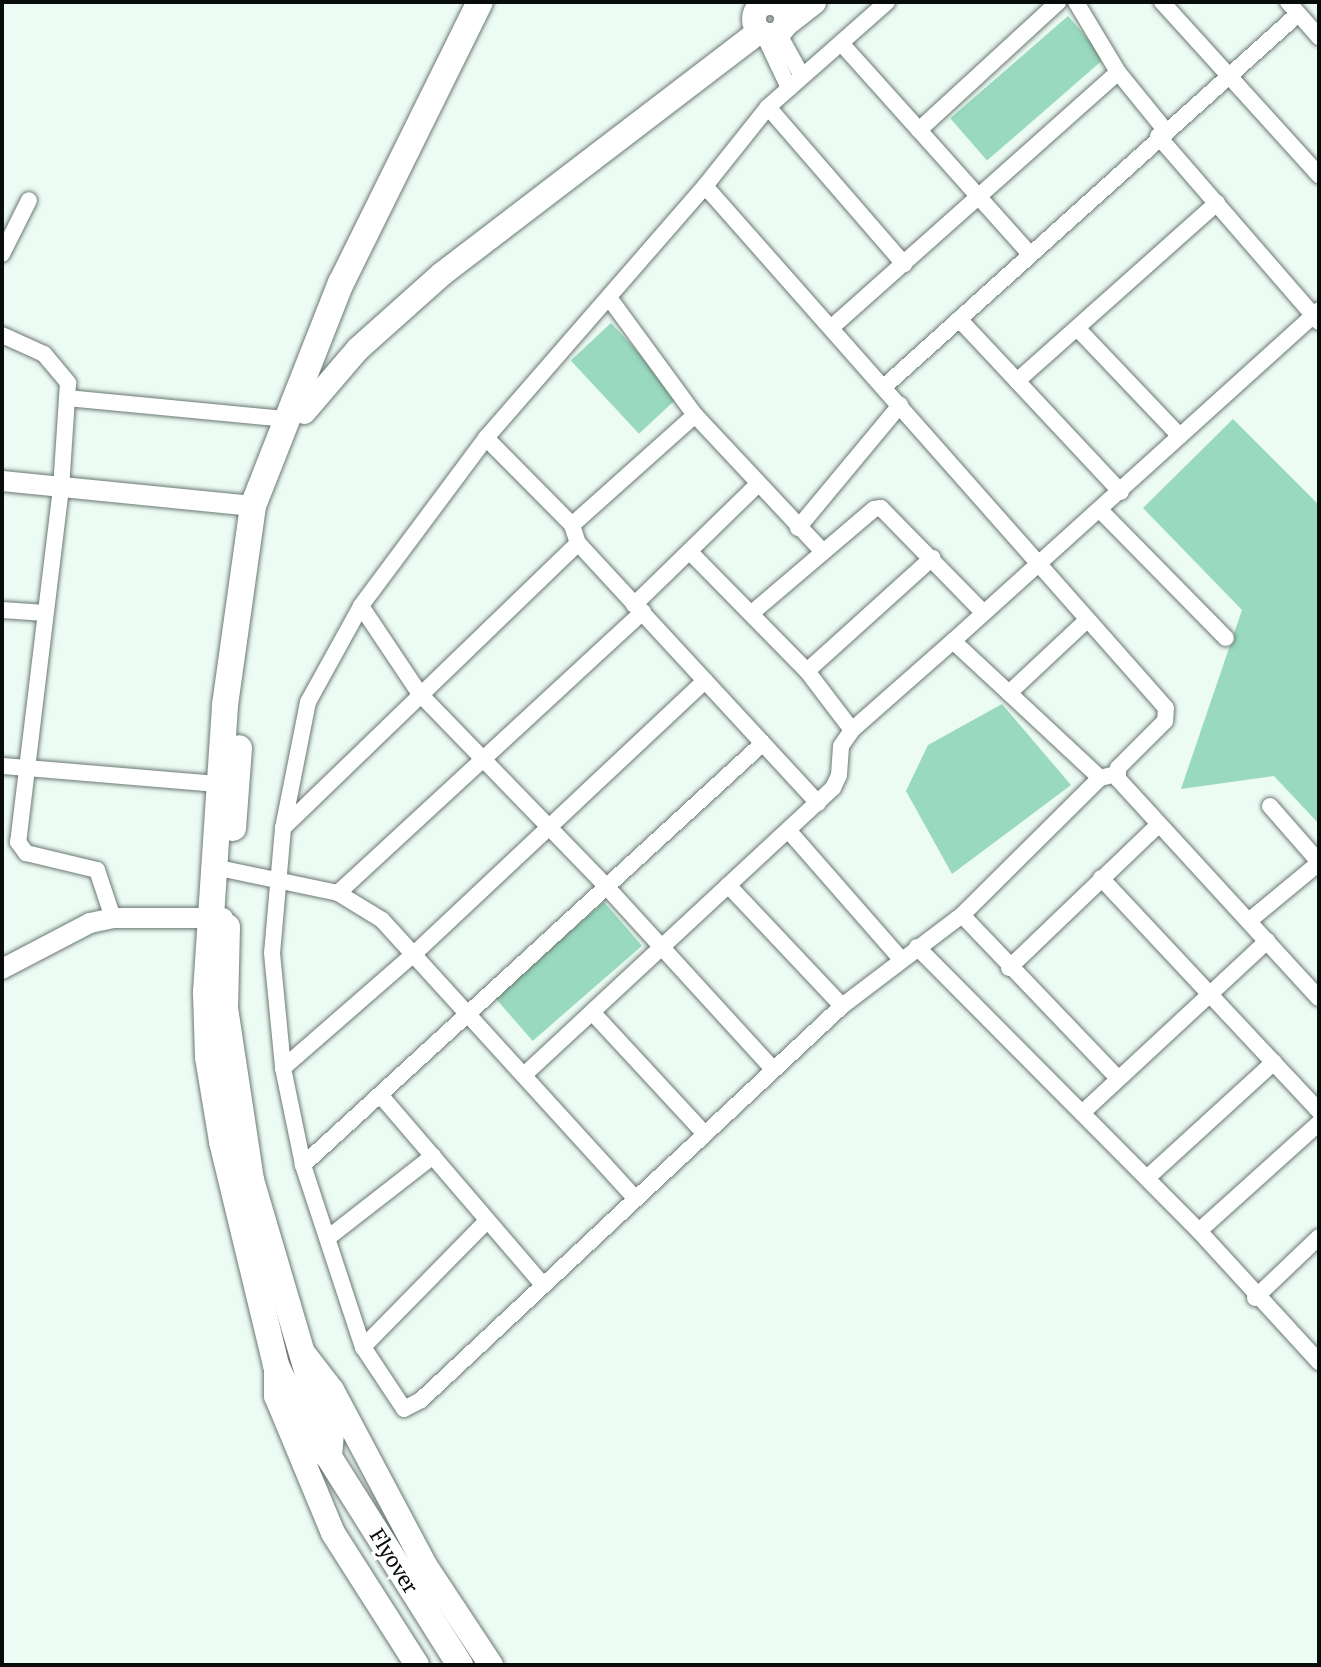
<!DOCTYPE html>
<style>
body{margin:0}
#map{position:relative;width:1321px;height:1667px;overflow:hidden;background:#ecfbf4;font-family:Merriweather,serif}
div>[style]{position:absolute}
[style*='--x']{left:calc(var(--x)*1px);top:calc(var(--y)*1px);width:calc(var(--w)*1px);rotate:calc(var(--a)*1deg)}
.green>*{inset:0;background:#98d9bf;transform-origin:0 0}
.roads{filter:drop-shadow(0 0 2px #6b7872) drop-shadow(0 0 2px #6b7872)}
.minor>*{height:16px;margin:-8px;padding:0 8px;transform-origin:8px;border-radius:8px;background:#fff}
.tertiary>*{height:20px;margin:-10px;padding:0 10px;transform-origin:10px;border-radius:10px;background:#fff}
.secondary>*{height:24px;margin:-12px;padding:0 12px;transform-origin:12px;border-radius:12px;background:#fff}
.secondary>.ring{margin:-12px;padding:0;box-sizing:content-box;background:none;border:24px solid #fff;border-radius:50%}
.primary>*{height:26px;margin:-13px;padding:0 13px;transform-origin:13px;border-radius:13px;background:#fff}
span{translate:-50% -50%;white-space:nowrap;text-align:center;line-height:1.15;-webkit-text-stroke:7px #fff;paint-order:stroke}
.street-label{font-size:20px;color:#080d0b}
.frame{position:absolute;inset:0;border:4px solid #080d0b;pointer-events:none}
</style>
<div id="map">
<div class="green">
<div style="left:1068px;top:16px;width:56px;height:156px;rotate:49deg"></div>
<div style="left:611px;top:323px;width:100px;height:55px;rotate:47deg"></div>
<div style="clip-path:polygon(1233px 419px,1319px 505px,1319px 824px,1274px 776px,1181px 789px,1242px 610px,1143px 508px)"></div>
<div style="clip-path:polygon(1002px 704px,1071px 785px,952px 874px,906px 791px,928px 745px)"></div>
<div style="left:604px;top:902px;width:58px;height:145px;rotate:49deg"></div>
</div>
<div class="roads">
<div class="minor">
<div style="--x:887;--y:2;--w:159;--a:138.6"></div>
<div style="--x:768;--y:107;--w:101;--a:128.6"></div>
<div style="--x:705;--y:186;--w:696;--a:48.55"></div>
<div style="--x:1166;--y:708;--w:13;--a:94"></div>
<div style="--x:1165;--y:721;--w:66;--a:135"></div>
<div style="--x:1118;--y:768;--w:11;--a:90"></div>
<div style="--x:1118;--y:779;--w:297;--a:47.5"></div>
<div style="--x:1076;--y:2;--w:82;--a:59"></div>
<div style="--x:1118;--y:72;--w:76;--a:50.9"></div>
<div style="--x:1162;--y:2;--w:234;--a:47.8"></div>
<div style="--x:1288;--y:2;--w:47;--a:48.5"></div>
<div style="--x:778;--y:33;--w:49;--a:60.8"></div>
<div style="--x:764;--y:35;--w:59;--a:64.7"></div>
<div style="--x:841;--y:43;--w:117;--a:48.1"></div>
<div style="--x:919;--y:130;--w:189;--a:-42.6"></div>
<div style="--x:768;--y:107;--w:208;--a:49.1"></div>
<div style="--x:919;--y:130;--w:166;--a:48.2"></div>
<div style="--x:1158;--y:136;--w:246;--a:49.1"></div>
<div style="--x:705;--y:186;--w:334;--a:131"></div>
<div style="--x:486;--y:438;--w:122;--a:45.3"></div>
<div style="--x:572;--y:525;--w:19;--a:72"></div>
<div style="--x:578;--y:543;--w:354;--a:47.3"></div>
<div style="--x:2;--y:254;--w:60;--a:-63.4"></div>
<div style="--x:610;--y:299;--w:144;--a:53.8"></div>
<div style="--x:695;--y:415;--w:187;--a:46.9"></div>
<div style="--x:959;--y:319;--w:85;--a:46.9"></div>
<div style="--x:1017;--y:381;--w:268;--a:-41.7"></div>
<div style="--x:832;--y:327;--w:383;--a:-41.7"></div>
<div style="--x:1077;--y:328;--w:149;--a:46.4"></div>
<div style="--x:2;--y:335;--w:46;--a:24.3"></div>
<div style="--x:44;--y:354;--w:38;--a:50"></div>
<div style="--x:68;--y:383;--w:105;--a:93.8"></div>
<div style="--x:61;--y:488;--w:357;--a:96.9"></div>
<div style="--x:18;--y:842;--w:14;--a:54"></div>
<div style="--x:26;--y:853;--w:73;--a:13.5"></div>
<div style="--x:97;--y:870;--w:51;--a:71.6"></div>
<div style="--x:1017;--y:381;--w:152;--a:46.9"></div>
<div style="--x:885;--y:386;--w:556;--a:-42.01"></div>
<div style="--x:67;--y:398;--w:218;--a:5.5"></div>
<div style="--x:486;--y:438;--w:209;--a:126.7"></div>
<div style="--x:361;--y:606;--w:110;--a:118.9"></div>
<div style="--x:308;--y:702;--w:128;--a:101.2"></div>
<div style="--x:283;--y:828;--w:125;--a:95"></div>
<div style="--x:272;--y:953;--w:116;--a:84.5"></div>
<div style="--x:283;--y:1068;--w:99;--a:78.3"></div>
<div style="--x:303;--y:1165;--w:192;--a:71.8"></div>
<div style="--x:363;--y:1347;--w:74;--a:56.5"></div>
<div style="--x:404;--y:1409;--w:19;--a:-28"></div>
<div style="--x:421;--y:1400;--w:577;--a:-43.1"></div>
<div style="--x:842;--y:1006;--w:151;--a:-37.2"></div>
<div style="--x:962;--y:915;--w:194;--a:-44.8"></div>
<div style="--x:1100;--y:778;--w:16;--a:-14"></div>
<div style="--x:1101;--y:511;--w:178;--a:45.5"></div>
<div style="--x:572;--y:525;--w:165;--a:-41.8"></div>
<div style="--x:798;--y:528;--w:160;--a:-50.3"></div>
<div style="--x:690;--y:552;--w:167;--a:45.5"></div>
<div style="--x:807;--y:671;--w:74;--a:52.7"></div>
<div style="--x:634;--y:605;--w:173;--a:-44.3"></div>
<div style="--x:361;--y:606;--w:106;--a:56.2"></div>
<div style="--x:420;--y:694;--w:266;--a:45.9"></div>
<div style="--x:605;--y:885;--w:249;--a:47.6"></div>
<div style="--x:2;--y:610;--w:43;--a:4"></div>
<div style="--x:753;--y:612;--w:159;--a:-40.4"></div>
<div style="--x:874;--y:509;--w:7;--a:-8"></div>
<div style="--x:881;--y:508;--w:146;--a:45.6"></div>
<div style="--x:1087;--y:620;--w:107;--a:136.9"></div>
<div style="--x:1009;--y:693;--w:125;--a:43"></div>
<div style="--x:807;--y:671;--w:169;--a:-42.1"></div>
<div style="--x:1009;--y:693;--w:76;--a:-137.1"></div>
<div style="--x:953;--y:641;--w:493;--a:-42.1"></div>
<div style="--x:2;--y:766;--w:217;--a:4.8"></div>
<div style="--x:1270;--y:806;--w:74;--a:48.8"></div>
<div style="--x:283;--y:828;--w:410;--a:-44"></div>
<div style="--x:788;--y:830;--w:170;--a:48.8"></div>
<div style="--x:214;--y:867;--w:127;--a:11.8"></div>
<div style="--x:338;--y:893;--w:52;--a:31.5"></div>
<div style="--x:382;--y:920;--w:374;--a:47.7"></div>
<div style="--x:1101;--y:878;--w:319;--a:46.9"></div>
<div style="--x:728;--y:885;--w:166;--a:46.7"></div>
<div style="--x:338;--y:893;--w:415;--a:-42.7"></div>
<div style="--x:962;--y:915;--w:224;--a:46.3"></div>
<div style="--x:1250;--y:920;--w:89;--a:-39.6"></div>
<div style="--x:917;--y:947;--w:400;--a:45.2"></div>
<div style="--x:1199;--y:1231;--w:178;--a:47.5"></div>
<div style="--x:1009;--y:968;--w:207;--a:-43.8"></div>
<div style="--x:592;--y:1012;--w:165;--a:47.2"></div>
<div style="--x:283;--y:1068;--w:175;--a:-41.1"></div>
<div style="--x:415;--y:953;--w:398;--a:-43.2"></div>
<div style="--x:524;--y:1075;--w:422;--a:-42.9"></div>
<div style="--x:833;--y:788;--w:14;--a:-65"></div>
<div style="--x:839;--y:775;--w:29;--a:-86"></div>
<div style="--x:841;--y:746;--w:19;--a:-55"></div>
<div style="--x:852;--y:730;--w:135;--a:-41.4"></div>
<div style="--x:382;--y:1097;--w:246;--a:49.4"></div>
<div style="--x:1082;--y:1113;--w:253;--a:-42.9"></div>
<div style="--x:303;--y:1165;--w:624;--a:-42.53"></div>
<div style="--x:1147;--y:1178;--w:172;--a:-42.4"></div>
<div style="--x:1199;--y:1231;--w:161;--a:-42"></div>
<div style="--x:329;--y:1237;--w:132;--a:-37.9"></div>
<div style="--x:1255;--y:1298;--w:88;--a:-43.6"></div>
<div style="--x:363;--y:1347;--w:175;--a:-45.5"></div>
</div>
<div class="tertiary">
<div style="--x:2;--y:481;--w:252;--a:5.7"></div>
<div style="--x:2;--y:969;--w:99;--a:-27.6"></div>
<div style="--x:90;--y:923;--w:24;--a:-12"></div>
<div style="--x:113;--y:918;--w:110;--a:0"></div>
</div>
<div class="secondary">
<div class="ring" style="left:754px;top:3px;width:8px;height:8px"></div>
<div style="--x:785;--y:25;--w:37;--a:-38"></div>
<div style="--x:304;--y:412;--w:83;--a:-49.4"></div>
<div style="--x:358;--y:349;--w:113;--a:-41.8"></div>
<div style="--x:442;--y:274;--w:399;--a:-37.4"></div>
<div style="--x:305;--y:1355;--w:44;--a:52.4"></div>
<div style="--x:332;--y:1390;--w:198;--a:62"></div>
<div style="--x:425;--y:1565;--w:120;--a:56.6"></div>
<div style="--x:276;--y:1365;--w:31;--a:90"></div>
<div style="--x:276;--y:1396;--w:148;--a:67.4"></div>
<div style="--x:333;--y:1533;--w:156;--a:57.5"></div>
</div>
<div class="primary">
<div style="--x:233;--y:828;--w:80;--a:-85.7"></div>
<div style="--x:227;--y:927;--w:81;--a:91.4"></div>
<div style="--x:225;--y:1008;--w:174;--a:81.4"></div>
<div style="--x:251;--y:1180;--w:216;--a:73.6"></div>
<div style="--x:312;--y:1387;--w:50;--a:67.6"></div>
<div style="--x:331;--y:1433;--w:24;--a:95"></div>
<div style="--x:460;--y:1665;--w:246;--a:-122.2"></div>
<div style="--x:329;--y:1457;--w:26;--a:-137"></div>
<div style="--x:310;--y:1439;--w:81;--a:-114.7"></div>
<div style="--x:276;--y:1365;--w:230;--a:-103.6"></div>
<div style="--x:222;--y:1141;--w:85;--a:-99.5"></div>
<div style="--x:208;--y:1057;--w:65;--a:-91.8"></div>
<div style="--x:206;--y:992;--w:288;--a:-86.2"></div>
<div style="--x:225;--y:705;--w:201;--a:-82"></div>
<div style="--x:253;--y:506;--w:240;--a:-68.5"></div>
<div style="--x:341;--y:283;--w:313;--a:-63.7"></div>
</div>
</div>
<div class="street-label">
<span style="left:394px;top:1561px;rotate:58deg">Flyover</span>
</div>
<div class="frame"></div>
</div>
